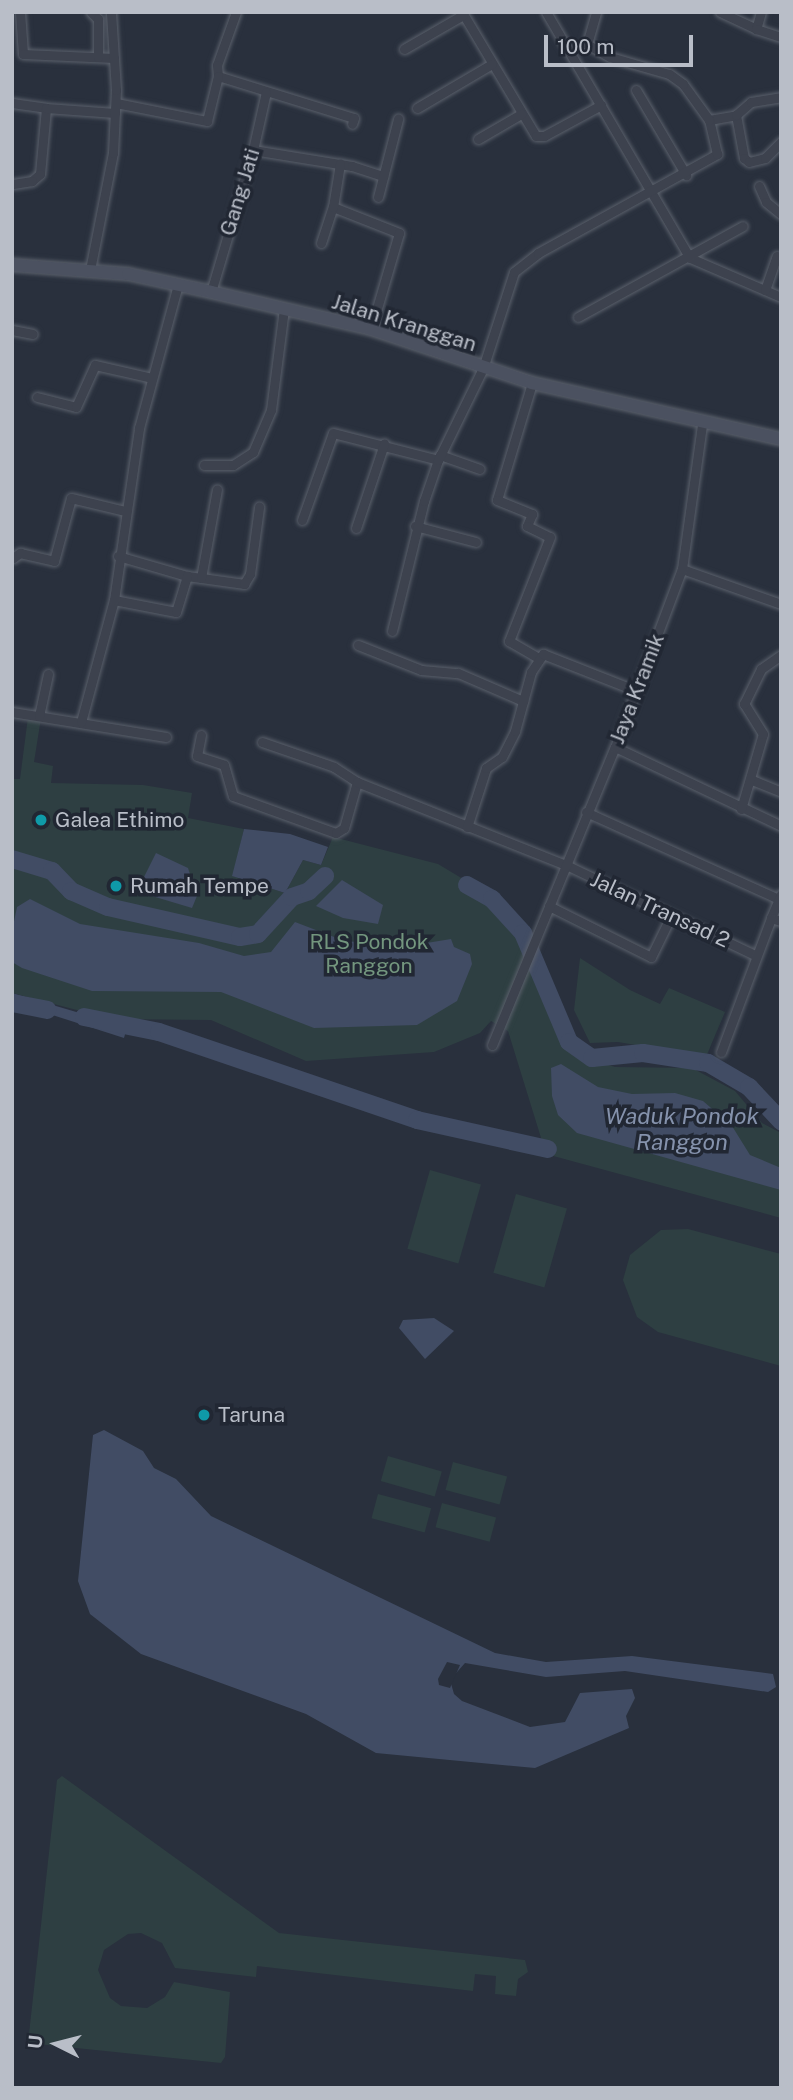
<!DOCTYPE html>
<style>
body{margin:0}
#map{position:relative;width:793px;height:2100px;overflow:hidden;background:#29303d;font-family:"Public Sans",sans-serif}
div>[style]{position:absolute}
[style*='--x']{left:calc(var(--x)*1px);top:calc(var(--y)*1px);width:calc(var(--w)*1px);rotate:calc(var(--a)*1deg)}
.green>*{inset:0;background:#2e3f42;transform-origin:0 0}
.water>*{inset:0;background:#414c64}
.pier>*{inset:0;background:#29303d}
.river>*{height:18px;margin:-9px;padding:0 9px;transform-origin:9px;border-radius:9px;background:#414c64}
.roads{filter:drop-shadow(0 0 2px #5a606b) drop-shadow(0 0 2px #5a606b)}
.street>*{height:9px;margin:-4.5px;padding:0 4.5px;transform-origin:4.5px;border-radius:4.5px;background:#3d424e}
.secondary>*{height:12px;margin:-6px;padding:0 6px;transform-origin:6px;border-radius:6px;background:#4b5160}
.dots>*{width:19px;height:19px;translate:-50% -50%;box-sizing:border-box;border:4px solid #212733;border-radius:50%}
span{translate:-50% -50%;white-space:nowrap;text-align:center;line-height:1.15;-webkit-text-stroke:7px #212733;paint-order:stroke}
.street-label{font-size:21px;color:#b9bec8}
.poi-label{font-size:21px;color:#b9bec8}
.left{translate:0 -50%;text-align:left}
.park-label{font-size:21px;color:#73967e}
.water-label{font-size:23px;color:#8592ac;font-style:italic}
.frame{position:absolute;inset:0;border:14px solid #b9bec8;pointer-events:none}
.north{position:absolute;left:21px;top:2009px;width:70px;height:70px;-webkit-text-stroke:5px #212733;paint-order:stroke;rotate:276deg;font-size:19px;font-weight:700;line-height:28px;text-align:center;color:#b9bec8}
.north::after{content:'';display:block;margin:auto;width:24px;height:32px;background:#b9bec8;clip-path:polygon(50% 0,100% 100%,50% 72%,0 100%)}
.scale{position:absolute;left:544px;top:35px;width:149px;height:32px;box-sizing:border-box;border:4px solid #b9bec8;border-top:0;padding-left:9px;font-size:21px;line-height:24px;white-space:nowrap;color:#b9bec8;-webkit-text-stroke:5px #212733;paint-order:stroke}
</style>
<div id="map">
<div class="green">
<div style="clip-path:polygon(28px 717px,41px 718px,34px 762px,53px 766px,51px 783px,143px 785px,192px 793px,188px 818px,244px 829px,233px 876px,285px 893px,303px 860px,321px 865px,333px 837px,438px 864px,468px 882px,465px 891px,495px 908px,518px 935px,567px 1046px,576px 1055px,615px 1067px,692px 1068px,735px 1091px,762px 1123px,781px 1133px,781px 1218px,546px 1154px,508px 1031px,491px 1021px,480px 1033px,434px 1052px,306px 1061px,211px 1020px,111px 1019px,12px 993px,12px 779px,20px 779px)"></div>
<div style="clip-path:polygon(580px 958px,630px 990px,660px 1004px,669px 988px,725px 1012px,706px 1057px,618px 1042px,590px 1043px,574px 1010px)"></div>
<div style="left:430px;top:1170px;width:53px;height:82px;rotate:16deg"></div>
<div style="left:516px;top:1194px;width:53px;height:82px;rotate:16deg"></div>
<div style="clip-path:polygon(688px 1229px,781px 1254px,781px 1366px,658px 1332px,637px 1317px,623px 1280px,630px 1255px,661px 1230px)"></div>
<div style="left:388px;top:1456px;width:56px;height:26px;rotate:16deg"></div>
<div style="left:453px;top:1462px;width:56px;height:29px;rotate:15deg"></div>
<div style="left:378px;top:1494px;width:55px;height:25px;rotate:15deg"></div>
<div style="left:442px;top:1503px;width:56px;height:25px;rotate:15deg"></div>
<div style="clip-path:polygon(62px 1776px,279px 1933px,525px 1960px,528px 1972px,518px 1979px,516px 1996px,495px 1994px,496px 1976px,475px 1974px,473px 1991px,257px 1966px,256px 1977px,175px 1968px,162px 1943px,141px 1933px,128px 1934px,104px 1950px,98px 1970px,110px 1998px,121px 2006px,147px 2008px,165px 1997px,174px 1982px,230px 1992px,225px 2057px,221px 2063px,28px 2043px,57px 1780px)"></div>
</div>
<div class="water">
<div style="clip-path:polygon(244px 829px,290px 834px,328px 847px,321px 865px,303px 860px,285px 893px,232px 876px)"></div>
<div style="clip-path:polygon(156px 853px,188px 868px,197px 896px,192px 908px,152px 896px,139px 887px)"></div>
<div style="clip-path:polygon(342px 880px,383px 905px,378px 924px,343px 918px,316px 906px)"></div>
<div style="clip-path:polygon(30px 899px,80px 924px,199px 943px,244px 956px,271px 952px,295px 922px,342px 940px,396px 948px,451px 939px,454px 947px,470px 954px,472px 964px,457px 1001px,417px 1025px,314px 1028px,221px 992px,92px 991px,22px 968px,12px 962px,12px 931px,17px 907px)"></div>
<div style="clip-path:polygon(12px 993px,127px 1027px,124px 1038px,12px 1002px)"></div>
<div style="clip-path:polygon(561px 1064px,598px 1087px,632px 1094px,675px 1093px,703px 1101px,732px 1126px,750px 1155px,781px 1168px,781px 1190px,577px 1133px,558px 1115px,552px 1096px,551px 1068px)"></div>
<div style="clip-path:polygon(434px 1318px,454px 1331px,425px 1359px,399px 1328px,403px 1320px)"></div>
<div style="clip-path:polygon(104px 1430px,143px 1451px,154px 1468px,176px 1479px,211px 1516px,495px 1653px,546px 1662px,632px 1656px,773px 1674px,776px 1687px,768px 1692px,625px 1671px,546px 1677px,465px 1663px,450px 1680px,454px 1694px,462px 1701px,530px 1727px,565px 1722px,580px 1693px,632px 1689px,635px 1698px,626px 1716px,629px 1728px,535px 1768px,376px 1753px,306px 1714px,141px 1654px,90px 1614px,78px 1581px,93px 1435px)"></div>
</div>
<div class="pier">
<div style="clip-path:polygon(447px 1662px,460px 1665px,450px 1688px,439px 1685px,438px 1679px)"></div>
</div>
<div class="river">
<div style="--x:12;--y:859;--w:42;--a:16.7"></div>
<div style="--x:52;--y:871;--w:28;--a:46"></div>
<div style="--x:71;--y:891;--w:40;--a:23.4"></div>
<div style="--x:108;--y:907;--w:135;--a:12.8"></div>
<div style="--x:240;--y:937;--w:18;--a:-9"></div>
<div style="--x:258;--y:934;--w:50;--a:-47.4"></div>
<div style="--x:292;--y:897;--w:18;--a:-19"></div>
<div style="--x:309;--y:891;--w:22;--a:-43"></div>
<div style="--x:467;--y:885;--w:29;--a:29"></div>
<div style="--x:492;--y:899;--w:46;--a:47.6"></div>
<div style="--x:523;--y:933;--w:118;--a:67.1"></div>
<div style="--x:569;--y:1042;--w:28;--a:35"></div>
<div style="--x:592;--y:1058;--w:51;--a:-5.6"></div>
<div style="--x:643;--y:1053;--w:66;--a:8.7"></div>
<div style="--x:708;--y:1063;--w:48;--a:30.3"></div>
<div style="--x:749;--y:1087;--w:47;--a:46.7"></div>
<div style="--x:12;--y:1003;--w:36;--a:11"></div>
<div style="--x:84;--y:1017;--w:76;--a:11.3"></div>
<div style="--x:159;--y:1032;--w:273;--a:18.8"></div>
<div style="--x:417;--y:1120;--w:134;--a:12.5"></div>
</div>
<div class="roads">
<div class="street">
<div style="--x:20;--y:12;--w:42;--a:85.9"></div>
<div style="--x:23;--y:54;--w:91;--a:2.5"></div>
<div style="--x:91;--y:12;--w:10;--a:45"></div>
<div style="--x:98;--y:19;--w:38;--a:90"></div>
<div style="--x:236;--y:12;--w:56;--a:109.7"></div>
<div style="--x:217;--y:65;--w:11;--a:85"></div>
<div style="--x:218;--y:76;--w:142;--a:17.2"></div>
<div style="--x:354;--y:118;--w:6;--a:108"></div>
<div style="--x:462;--y:12;--w:144;--a:59.2"></div>
<div style="--x:536;--y:136;--w:8;--a:0"></div>
<div style="--x:544;--y:136;--w:65;--a:-28.5"></div>
<div style="--x:546;--y:12;--w:285;--a:59.7"></div>
<div style="--x:690;--y:258;--w:99;--a:23.2"></div>
<div style="--x:720;--y:12;--w:40;--a:25"></div>
<div style="--x:761;--y:12;--w:18;--a:106"></div>
<div style="--x:756;--y:29;--w:26;--a:18"></div>
<div style="--x:404;--y:49;--w:68;--a:-30"></div>
<div style="--x:636;--y:90;--w:99;--a:59.5"></div>
<div style="--x:12;--y:103;--w:34;--a:8"></div>
<div style="--x:46;--y:108;--w:66;--a:95.2"></div>
<div style="--x:40;--y:174;--w:11;--a:139"></div>
<div style="--x:32;--y:181;--w:19;--a:171"></div>
<div style="--x:116;--y:103;--w:93;--a:11.2"></div>
<div style="--x:207;--y:121;--w:46;--a:-76.3"></div>
<div style="--x:46;--y:108;--w:69;--a:4.1"></div>
<div style="--x:417;--y:108;--w:87;--a:-30.4"></div>
<div style="--x:736;--y:115;--w:44;--a:79.5"></div>
<div style="--x:744;--y:158;--w:6;--a:39"></div>
<div style="--x:749;--y:162;--w:16;--a:-14"></div>
<div style="--x:765;--y:158;--w:23;--a:-45"></div>
<div style="--x:709;--y:120;--w:27;--a:-10"></div>
<div style="--x:736;--y:115;--w:20;--a:-41"></div>
<div style="--x:751;--y:102;--w:30;--a:-9"></div>
<div style="--x:478;--y:139;--w:50;--a:-30.2"></div>
<div style="--x:253;--y:150;--w:100;--a:9.2"></div>
<div style="--x:352;--y:166;--w:33;--a:18"></div>
<div style="--x:759;--y:186;--w:17;--a:66"></div>
<div style="--x:766;--y:202;--w:19;--a:39"></div>
<div style="--x:378;--y:197;--w:81;--a:-75.6"></div>
<div style="--x:333;--y:207;--w:71;--a:21.5"></div>
<div style="--x:399;--y:233;--w:100;--a:106.3"></div>
<div style="--x:321;--y:243;--w:38;--a:-72"></div>
<div style="--x:333;--y:207;--w:44;--a:-80.8"></div>
<div style="--x:90;--y:270;--w:119;--a:-78.9"></div>
<div style="--x:113;--y:153;--w:63;--a:-87.3"></div>
<div style="--x:116;--y:90;--w:78;--a:-93.7"></div>
<div style="--x:765;--y:290;--w:36;--a:-71"></div>
<div style="--x:211;--y:292;--w:148;--a:-73.5"></div>
<div style="--x:253;--y:150;--w:59;--a:-77.4"></div>
<div style="--x:578;--y:317;--w:188;--a:-28.9"></div>
<div style="--x:12;--y:330;--w:21;--a:11"></div>
<div style="--x:532;--y:383;--w:122;--a:106.7"></div>
<div style="--x:497;--y:500;--w:38;--a:22"></div>
<div style="--x:532;--y:514;--w:13;--a:113"></div>
<div style="--x:527;--y:526;--w:25;--a:26"></div>
<div style="--x:550;--y:537;--w:112;--a:111.5"></div>
<div style="--x:509;--y:641;--w:34;--a:30"></div>
<div style="--x:37;--y:397;--w:40;--a:14.4"></div>
<div style="--x:76;--y:407;--w:46;--a:-65.7"></div>
<div style="--x:95;--y:365;--w:58;--a:12.8"></div>
<div style="--x:440;--y:455;--w:42;--a:19.3"></div>
<div style="--x:204;--y:465;--w:29;--a:0"></div>
<div style="--x:233;--y:465;--w:24;--a:-33"></div>
<div style="--x:253;--y:452;--w:46;--a:-66.8"></div>
<div style="--x:271;--y:410;--w:103;--a:-82.7"></div>
<div style="--x:302;--y:520;--w:92;--a:-70.4"></div>
<div style="--x:333;--y:433;--w:108;--a:14.4"></div>
<div style="--x:415;--y:526;--w:63;--a:14.7"></div>
<div style="--x:356;--y:528;--w:89;--a:-71.6"></div>
<div style="--x:118;--y:556;--w:72;--a:16.2"></div>
<div style="--x:187;--y:576;--w:58;--a:8"></div>
<div style="--x:244;--y:584;--w:12;--a:-59"></div>
<div style="--x:250;--y:574;--w:68;--a:-82.3"></div>
<div style="--x:13;--y:558;--w:9;--a:-36"></div>
<div style="--x:20;--y:553;--w:35;--a:13"></div>
<div style="--x:54;--y:561;--w:65;--a:-74.9"></div>
<div style="--x:71;--y:498;--w:56;--a:13.5"></div>
<div style="--x:682;--y:569;--w:105;--a:19.5"></div>
<div style="--x:201;--y:578;--w:90;--a:-79.8"></div>
<div style="--x:114;--y:600;--w:63;--a:11"></div>
<div style="--x:176;--y:612;--w:38;--a:-73"></div>
<div style="--x:392;--y:631;--w:134;--a:-76.2"></div>
<div style="--x:424;--y:501;--w:43;--a:-71.1"></div>
<div style="--x:438;--y:460;--w:102;--a:-63.9"></div>
<div style="--x:483;--y:368;--w:101;--a:-72.1"></div>
<div style="--x:514;--y:272;--w:31;--a:-38"></div>
<div style="--x:538;--y:253;--w:205;--a:-28.9"></div>
<div style="--x:717;--y:154;--w:35;--a:-103"></div>
<div style="--x:709;--y:120;--w:44;--a:-125.8"></div>
<div style="--x:683;--y:84;--w:17;--a:-144"></div>
<div style="--x:669;--y:74;--w:61;--a:-163.9"></div>
<div style="--x:610;--y:57;--w:26;--a:-151"></div>
<div style="--x:587;--y:44;--w:33;--a:-74"></div>
<div style="--x:358;--y:645;--w:68;--a:21.6"></div>
<div style="--x:421;--y:670;--w:37;--a:5"></div>
<div style="--x:458;--y:673;--w:71;--a:23.3"></div>
<div style="--x:12;--y:712;--w:156;--a:9.2"></div>
<div style="--x:39;--y:716;--w:43;--a:-77.9"></div>
<div style="--x:81;--y:722;--w:126;--a:-74.9"></div>
<div style="--x:114;--y:600;--w:174;--a:-81.7"></div>
<div style="--x:139;--y:428;--w:149;--a:-74.8"></div>
<div style="--x:201;--y:735;--w:21;--a:101"></div>
<div style="--x:197;--y:756;--w:28;--a:18"></div>
<div style="--x:224;--y:765;--w:32;--a:74"></div>
<div style="--x:233;--y:796;--w:109;--a:19.8"></div>
<div style="--x:336;--y:833;--w:9;--a:-32"></div>
<div style="--x:344;--y:828;--w:48;--a:-74.2"></div>
<div style="--x:262;--y:742;--w:76;--a:19.1"></div>
<div style="--x:334;--y:767;--w:27;--a:33"></div>
<div style="--x:357;--y:782;--w:225;--a:21.7"></div>
<div style="--x:566;--y:865;--w:209;--a:25.5"></div>
<div style="--x:615;--y:747;--w:184;--a:25.4"></div>
<div style="--x:752;--y:780;--w:31;--a:22"></div>
<div style="--x:741;--y:809;--w:78;--a:-73.7"></div>
<div style="--x:763;--y:734;--w:36;--a:-122"></div>
<div style="--x:744;--y:704;--w:39;--a:-64"></div>
<div style="--x:761;--y:669;--w:24;--a:-35"></div>
<div style="--x:586;--y:812;--w:212;--a:24.3"></div>
<div style="--x:779;--y:899;--w:5;--a:-68"></div>
<div style="--x:467;--y:827;--w:62;--a:-72.1"></div>
<div style="--x:486;--y:768;--w:19;--a:-35"></div>
<div style="--x:502;--y:757;--w:29;--a:-63"></div>
<div style="--x:515;--y:731;--w:61;--a:-74.8"></div>
<div style="--x:531;--y:672;--w:22;--a:-56"></div>
<div style="--x:543;--y:654;--w:101;--a:21.5"></div>
<div style="--x:779;--y:899;--w:21;--a:113"></div>
<div style="--x:771;--y:918;--w:10;--a:17"></div>
<div style="--x:549;--y:906;--w:114;--a:26.6"></div>
<div style="--x:651;--y:957;--w:46;--a:-64"></div>
<div style="--x:492;--y:1045;--w:322;--a:-67.6"></div>
<div style="--x:615;--y:747;--w:190;--a:-69.4"></div>
<div style="--x:682;--y:569;--w:145;--a:-82.1"></div>
<div style="--x:721;--y:1052;--w:143;--a:-69.5"></div>
</div>
<div class="secondary">
<div style="--x:12;--y:265;--w:116;--a:4.4"></div>
<div style="--x:128;--y:274;--w:85;--a:12.2"></div>
<div style="--x:211;--y:292;--w:164;--a:13"></div>
<div style="--x:371;--y:329;--w:170;--a:18.5"></div>
<div style="--x:532;--y:383;--w:255;--a:12.7"></div>
</div>
</div>
<div class="dots">
<div style="left:41px;top:820px;background:#0f9aa8"></div>
<div style="left:116px;top:886px;background:#0f9aa8"></div>
<div style="left:204px;top:1415px;background:#0f9aa8"></div>
</div>
<div class="street-label">
<span style="left:240px;top:192px;rotate:-73deg">Gang Jati</span>
<span style="left:404px;top:323px;rotate:17deg">Jalan Kranggan</span>
<span style="left:637px;top:689px;rotate:-69deg">Jaya Kramik</span>
<span style="left:660px;top:910px;rotate:25deg">Jalan Transad 2</span>
</div>
<div class="poi-label">
<span class="left" style="left:55px;top:820px">Galea Ethimo</span>
<span class="left" style="left:130px;top:886px">Rumah Tempe</span>
<span class="left" style="left:218px;top:1415px">Taruna</span>
</div>
<div class="park-label">
<span style="left:369px;top:954px">RLS Pondok<br>Ranggon</span>
</div>
<div class="water-label">
<span style="left:682px;top:1129px">Waduk Pondok<br>Ranggon</span>
</div>
<div class="frame"></div>
<div class="north">U</div>
<div class="scale">100 m</div>
</div>
